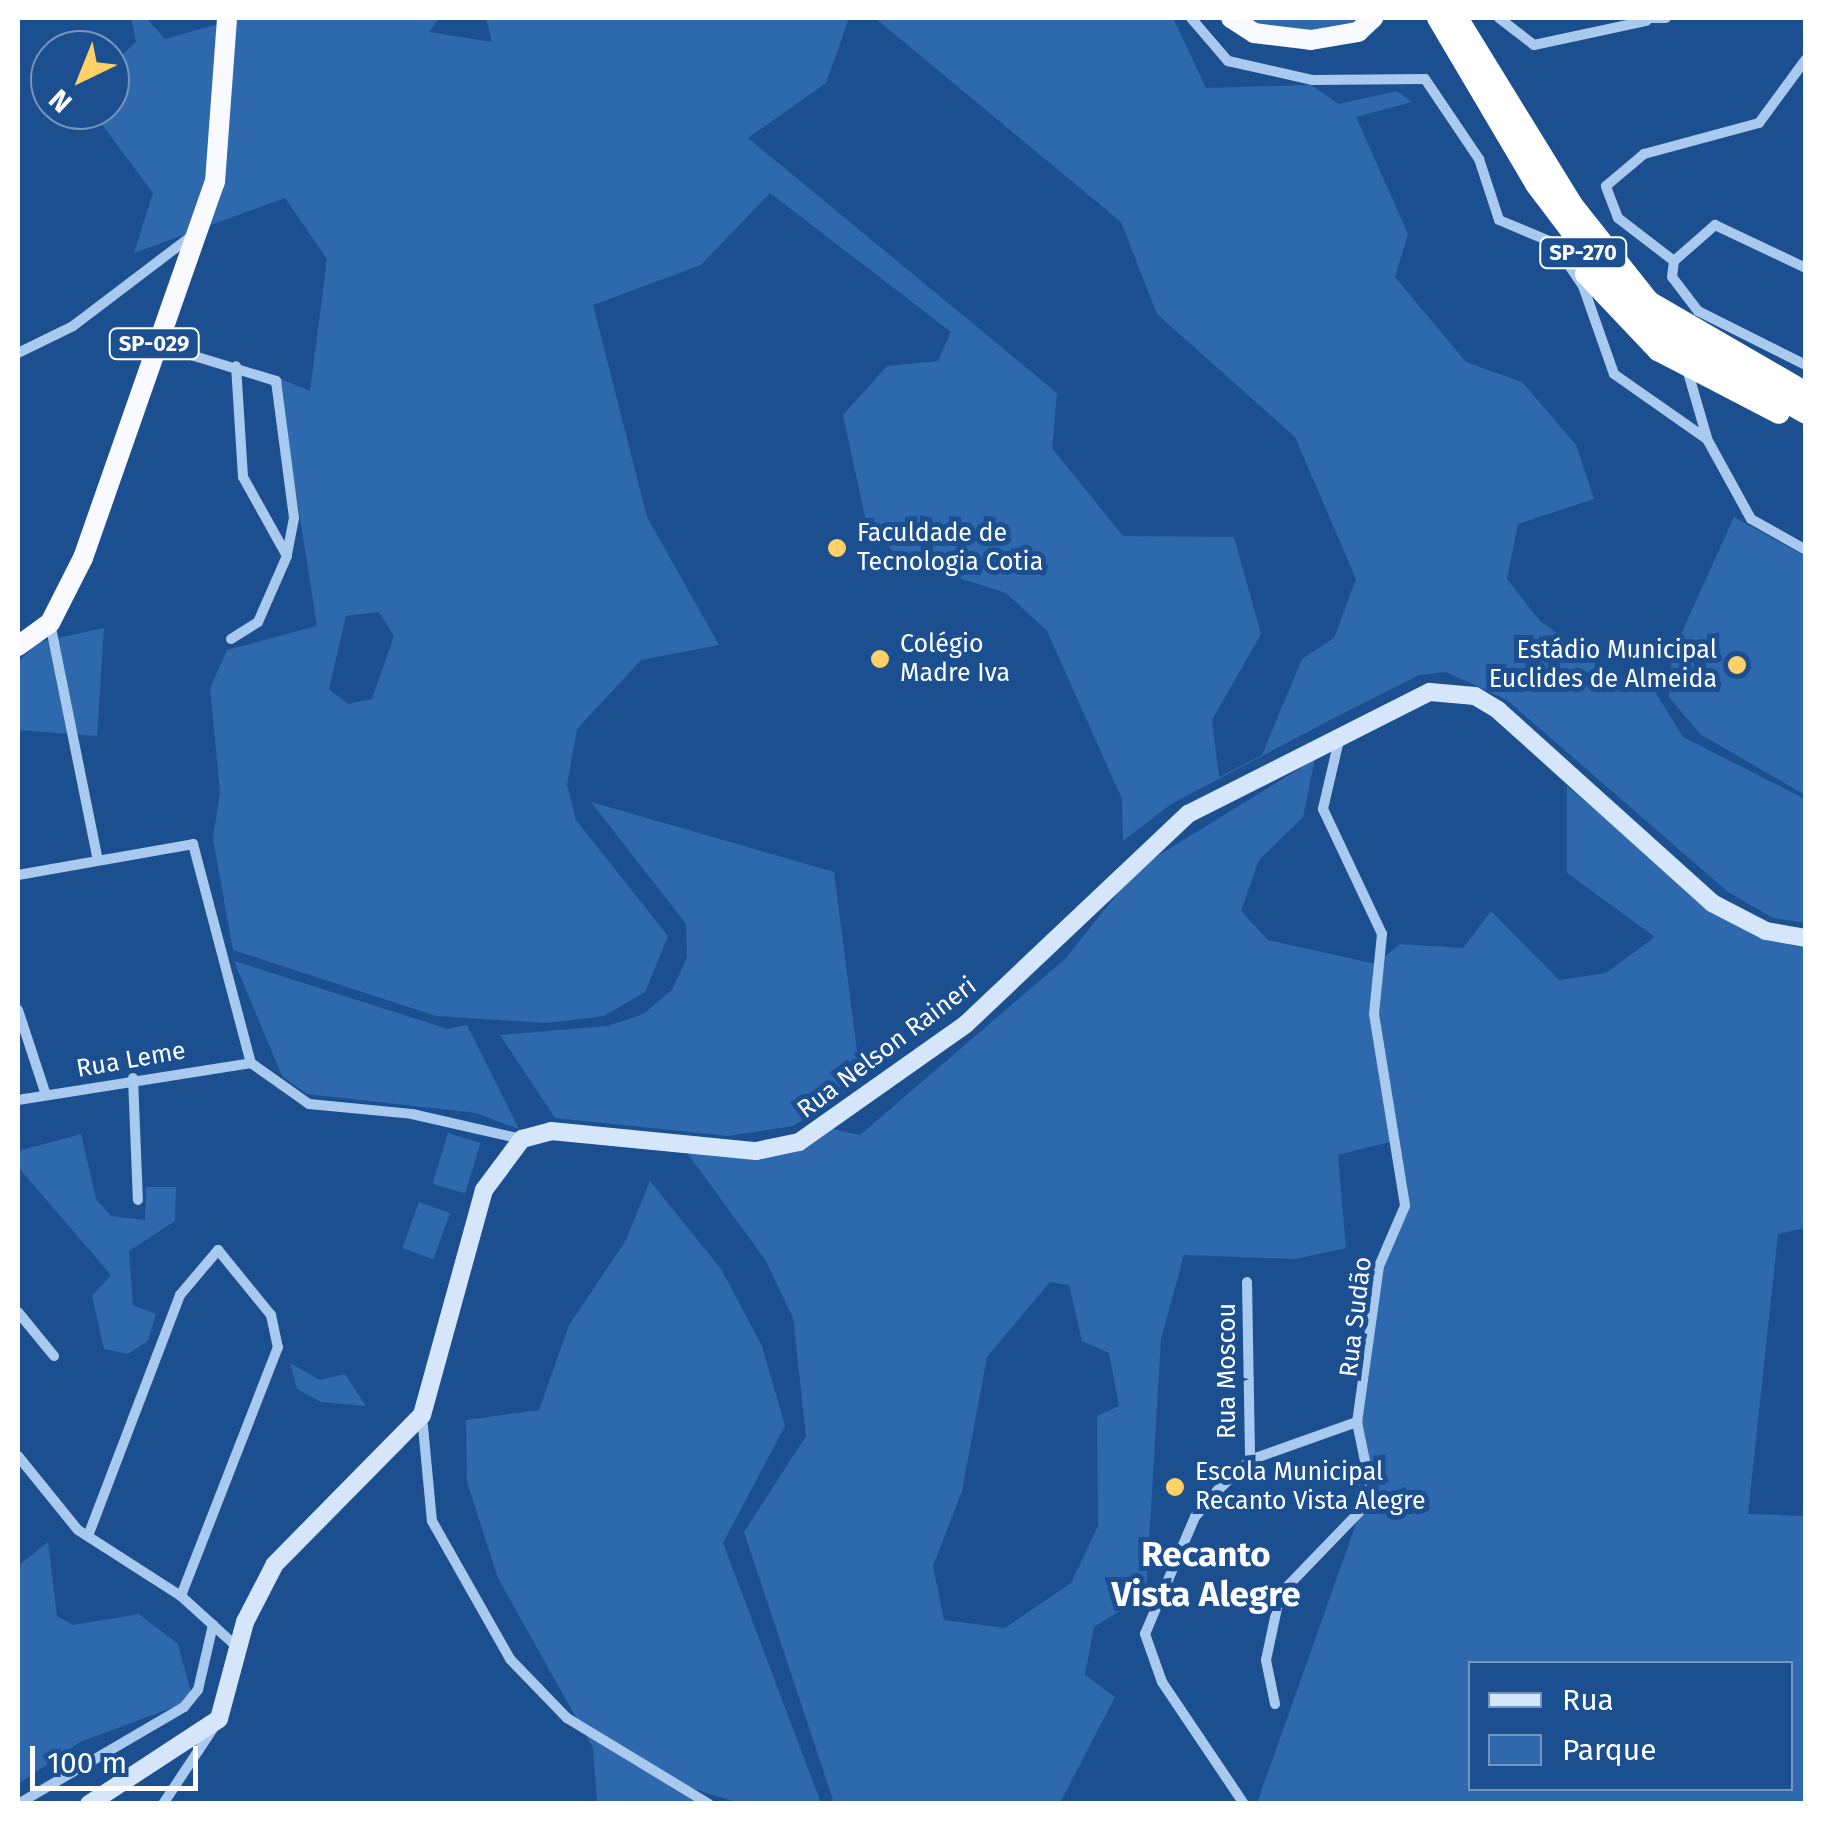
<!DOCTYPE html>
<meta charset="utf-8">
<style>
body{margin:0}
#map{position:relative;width:1823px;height:1821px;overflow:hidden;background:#1b4f8f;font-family:"Fira Sans",sans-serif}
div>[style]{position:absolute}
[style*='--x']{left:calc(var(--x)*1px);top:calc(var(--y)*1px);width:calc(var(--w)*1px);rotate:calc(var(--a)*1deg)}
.green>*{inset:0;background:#2e69ad;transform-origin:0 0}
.minor>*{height:10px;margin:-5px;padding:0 5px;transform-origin:5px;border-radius:5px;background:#a9c9ee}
.secondary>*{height:18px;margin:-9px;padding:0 9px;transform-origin:9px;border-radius:9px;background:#d6e6fa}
.trunk>*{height:20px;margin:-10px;padding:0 10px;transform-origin:10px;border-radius:10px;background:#f8faff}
.motorway>*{height:22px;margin:-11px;padding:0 11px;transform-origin:11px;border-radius:11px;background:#fff}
.dots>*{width:28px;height:28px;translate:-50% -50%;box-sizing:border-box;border:5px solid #1b4f8f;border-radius:50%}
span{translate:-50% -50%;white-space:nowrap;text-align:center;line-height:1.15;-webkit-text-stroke:10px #1b4f8f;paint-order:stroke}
.shield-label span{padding:2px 8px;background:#1b4f8f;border:2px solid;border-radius:8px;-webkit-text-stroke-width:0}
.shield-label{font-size:22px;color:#fff;font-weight:700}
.poi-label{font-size:25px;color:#fff}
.left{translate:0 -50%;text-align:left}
.right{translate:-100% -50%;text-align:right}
.street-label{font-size:25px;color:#fff}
.district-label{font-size:35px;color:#fff;font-weight:700}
.frame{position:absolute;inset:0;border:20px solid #fff;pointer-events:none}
.legend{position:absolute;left:1468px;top:1661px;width:325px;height:130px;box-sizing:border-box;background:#1b4f8f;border:2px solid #7695bc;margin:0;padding:12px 18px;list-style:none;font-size:30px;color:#fff}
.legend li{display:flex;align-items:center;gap:20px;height:50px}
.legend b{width:50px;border:2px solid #7695bc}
.north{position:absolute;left:30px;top:30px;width:100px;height:100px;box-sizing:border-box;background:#1b4f8f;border:2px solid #7695bc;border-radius:50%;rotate:223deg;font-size:28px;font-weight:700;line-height:40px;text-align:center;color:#fff}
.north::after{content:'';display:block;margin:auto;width:35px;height:45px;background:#ffd166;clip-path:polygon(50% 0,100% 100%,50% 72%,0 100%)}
.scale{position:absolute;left:30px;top:1746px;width:168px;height:45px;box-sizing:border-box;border:5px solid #fff;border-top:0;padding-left:12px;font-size:30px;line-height:35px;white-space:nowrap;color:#fff;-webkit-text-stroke:8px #1b4f8f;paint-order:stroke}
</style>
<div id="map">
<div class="green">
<div style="clip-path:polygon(evenodd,131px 18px,146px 18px,165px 39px,240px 18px,439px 18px,429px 32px,492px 42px,486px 18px,849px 18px,826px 83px,748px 138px,1057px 393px,1052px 448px,1123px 536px,1234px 537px,1261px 634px,1212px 720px,1219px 777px,1262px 755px,1302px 659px,1334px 638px,1356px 579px,1295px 437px,1157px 314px,1121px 222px,875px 18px,1173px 18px,1206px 88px,1311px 85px,1339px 104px,1397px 91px,1412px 102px,1356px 117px,1408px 234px,1395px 277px,1466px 362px,1522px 382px,1576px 445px,1594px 499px,1518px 524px,1507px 579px,1540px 621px,1615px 675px,1654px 690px,1683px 737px,1805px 799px,1805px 923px,1773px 918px,1728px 892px,1507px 700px,1446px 672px,1419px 675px,1336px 717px,1171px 804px,1123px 841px,1122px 799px,1047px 631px,1006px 593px,900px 559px,866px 521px,843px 415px,887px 366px,938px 361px,951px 332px,770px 193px,701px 265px,593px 305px,647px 517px,719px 645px,641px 660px,577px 729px,567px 785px,576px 820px,668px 936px,645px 992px,604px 1016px,547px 1023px,436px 1016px,233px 950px,213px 839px,220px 792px,210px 688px,227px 650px,317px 626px,278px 378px,310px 391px,327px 259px,285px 198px,134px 253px,153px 193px,97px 118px,110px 110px,110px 66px,136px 42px,131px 18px,379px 612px,394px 636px,372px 699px,348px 704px,329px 689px,346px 616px,379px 612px)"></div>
<div style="clip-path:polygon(1238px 18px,1366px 18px,1343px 33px,1262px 30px)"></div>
<div style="clip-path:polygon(1734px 517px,1805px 556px,1805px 795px,1700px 734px,1669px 697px,1672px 654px)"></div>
<div style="clip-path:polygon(104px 628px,97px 736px,18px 730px,18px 662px,39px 642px)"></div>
<div style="clip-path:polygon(evenodd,1315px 759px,1303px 817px,1259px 860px,1241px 911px,1268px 940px,1376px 964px,1400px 944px,1463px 948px,1491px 911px,1559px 980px,1606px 973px,1655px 937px,1567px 873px,1567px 786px,1721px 915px,1759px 938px,1805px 948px,1805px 1228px,1778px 1234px,1748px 1514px,1805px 1516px,1805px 1803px,1257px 1803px,1361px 1510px,1366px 1466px,1357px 1422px,1379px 1266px,1405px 1206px,1394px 1141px,1338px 1155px,1346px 1248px,1296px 1259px,1184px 1255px,1161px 1339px,1146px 1595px,1094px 1627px,1085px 1675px,1115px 1697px,1060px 1803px,834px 1803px,744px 1532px,806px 1436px,793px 1318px,766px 1261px,685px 1150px,756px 1151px,828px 1128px,860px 1135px,1065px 959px,1138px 868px,1315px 759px,1050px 1282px,1069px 1285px,1082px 1341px,1109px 1353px,1119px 1406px,1097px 1416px,1098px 1526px,1071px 1583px,1005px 1628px,944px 1620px,933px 1566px,962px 1491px,987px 1357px,1050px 1282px,1315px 759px,1470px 1664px,1790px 1664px,1790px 1788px,1470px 1788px,1470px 1664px)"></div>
<div style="clip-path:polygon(591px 802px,834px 872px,861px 1082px,793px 1126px,728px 1136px,555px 1118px,500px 1035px,608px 1026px,643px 1014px,672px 990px,687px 957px,686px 924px)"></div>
<div style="clip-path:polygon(234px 961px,448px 1029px,467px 1025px,519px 1129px,476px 1113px,307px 1094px,282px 1076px)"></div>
<div style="left:448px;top:1133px;width:34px;height:53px;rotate:17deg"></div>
<div style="clip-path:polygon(81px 1134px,96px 1199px,111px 1216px,145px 1220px,146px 1187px,176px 1187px,175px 1221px,129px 1251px,133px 1305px,156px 1314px,148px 1341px,128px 1354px,104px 1349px,92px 1296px,111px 1275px,18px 1167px,18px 1151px)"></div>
<div style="clip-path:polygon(650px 1181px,721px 1269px,762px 1346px,785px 1426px,723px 1543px,821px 1803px,739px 1803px,675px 1783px,697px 1803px,597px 1803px,593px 1748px,498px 1578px,467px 1482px,466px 1420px,539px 1410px,569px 1325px,625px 1242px)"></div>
<div style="left:419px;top:1202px;width:33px;height:49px;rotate:20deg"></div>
<div style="clip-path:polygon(290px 1363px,320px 1380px,345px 1374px,366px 1406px,321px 1402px,297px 1389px)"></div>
<div style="clip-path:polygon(48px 1542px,57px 1616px,73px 1625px,139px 1614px,178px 1644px,193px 1700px,80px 1742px,18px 1784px,18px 1566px)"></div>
</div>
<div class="minor">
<div style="--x:1191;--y:18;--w:57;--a:49.3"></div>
<div style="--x:1228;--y:61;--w:86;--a:12.7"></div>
<div style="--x:1312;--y:80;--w:113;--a:-0.5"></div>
<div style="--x:1425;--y:79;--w:97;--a:56"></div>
<div style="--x:1479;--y:159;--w:64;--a:71.8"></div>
<div style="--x:1499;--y:220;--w:60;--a:22.7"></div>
<div style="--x:1554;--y:243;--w:52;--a:56"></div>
<div style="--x:1583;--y:286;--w:93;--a:70.6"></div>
<div style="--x:1614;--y:374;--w:113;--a:35"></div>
<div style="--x:1707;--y:439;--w:91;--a:61.2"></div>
<div style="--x:1751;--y:519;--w:63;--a:29.4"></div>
<div style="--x:1499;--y:18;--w:44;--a:37.6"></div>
<div style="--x:1534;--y:45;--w:115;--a:-12.1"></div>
<div style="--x:1645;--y:18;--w:21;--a:0"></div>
<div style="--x:1674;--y:261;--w:71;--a:-142.5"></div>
<div style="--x:1618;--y:218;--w:34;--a:-111"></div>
<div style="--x:1606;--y:186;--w:50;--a:-40.1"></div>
<div style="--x:1644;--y:154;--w:119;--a:-15.1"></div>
<div style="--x:1759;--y:123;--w:79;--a:-53.7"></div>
<div style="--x:1674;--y:261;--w:16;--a:97"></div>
<div style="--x:1672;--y:277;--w:43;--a:52.6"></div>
<div style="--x:1698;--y:311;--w:121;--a:26.6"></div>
<div style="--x:1674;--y:261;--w:55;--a:-41.3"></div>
<div style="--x:1715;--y:225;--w:101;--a:25.3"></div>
<div style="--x:155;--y:344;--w:127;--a:17"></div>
<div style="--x:276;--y:381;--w:138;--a:82.5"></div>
<div style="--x:294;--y:518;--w:38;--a:101"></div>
<div style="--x:18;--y:353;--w:61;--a:-26.1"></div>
<div style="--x:73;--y:326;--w:151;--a:-37.2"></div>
<div style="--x:1687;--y:369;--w:72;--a:73.8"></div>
<div style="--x:50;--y:623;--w:239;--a:78.6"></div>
<div style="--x:231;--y:639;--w:32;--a:-32"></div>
<div style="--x:258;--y:622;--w:72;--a:-66.3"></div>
<div style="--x:287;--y:556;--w:90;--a:-119.1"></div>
<div style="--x:243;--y:477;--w:111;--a:-93.6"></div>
<div style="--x:1339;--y:740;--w:71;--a:103.1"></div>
<div style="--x:1323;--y:809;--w:138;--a:64.7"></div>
<div style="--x:1382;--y:934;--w:80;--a:95.7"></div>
<div style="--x:1374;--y:1014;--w:194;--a:80.8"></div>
<div style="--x:1405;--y:1206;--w:65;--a:113.4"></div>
<div style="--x:1379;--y:1266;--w:158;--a:98"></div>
<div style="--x:18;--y:875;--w:178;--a:-10"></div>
<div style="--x:193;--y:844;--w:227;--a:75.2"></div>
<div style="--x:251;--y:1063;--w:71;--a:35.3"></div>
<div style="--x:309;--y:1104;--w:103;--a:5.5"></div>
<div style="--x:412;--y:1114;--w:113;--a:12.8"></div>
<div style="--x:18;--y:1010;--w:89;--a:71.8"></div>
<div style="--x:133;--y:1078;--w:122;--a:87.7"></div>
<div style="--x:18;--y:1100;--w:236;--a:-9"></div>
<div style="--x:1247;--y:1282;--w:178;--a:89"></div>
<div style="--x:18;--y:1312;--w:57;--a:50.7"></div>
<div style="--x:422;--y:1416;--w:105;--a:84.6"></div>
<div style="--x:432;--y:1521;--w:159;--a:60.5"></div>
<div style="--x:510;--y:1659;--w:82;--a:46"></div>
<div style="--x:567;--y:1718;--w:166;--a:31.2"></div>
<div style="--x:18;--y:1456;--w:95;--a:51"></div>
<div style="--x:78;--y:1530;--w:122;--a:32.7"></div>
<div style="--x:181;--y:1596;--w:76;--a:42.3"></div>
<div style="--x:88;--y:1536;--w:258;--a:-69.1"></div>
<div style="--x:180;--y:1295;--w:59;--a:-49.8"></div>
<div style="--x:218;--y:1250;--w:84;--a:50.8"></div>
<div style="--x:271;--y:1315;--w:33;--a:78"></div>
<div style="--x:278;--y:1347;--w:267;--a:111.3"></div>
<div style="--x:1275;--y:1704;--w:45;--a:-101.6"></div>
<div style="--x:1266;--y:1660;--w:67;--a:-78"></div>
<div style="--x:1280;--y:1594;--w:117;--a:-46"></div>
<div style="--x:1361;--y:1510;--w:44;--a:-83.5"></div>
<div style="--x:1366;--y:1466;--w:45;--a:-101.6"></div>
<div style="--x:18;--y:1804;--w:192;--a:-30.3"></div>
<div style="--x:184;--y:1707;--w:22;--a:-51"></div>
<div style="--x:198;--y:1690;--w:67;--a:-77"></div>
<div style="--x:163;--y:1804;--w:96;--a:-56.5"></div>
<div style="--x:1244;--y:1804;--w:147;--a:-123.9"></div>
<div style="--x:1162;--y:1682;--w:51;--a:-109.5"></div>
<div style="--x:1145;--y:1634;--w:127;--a:-66.9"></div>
<div style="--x:1195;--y:1517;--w:35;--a:-50"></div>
<div style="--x:1218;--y:1490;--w:44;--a:-43.2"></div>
<div style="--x:1250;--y:1460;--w:114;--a:-19.6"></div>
</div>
<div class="secondary">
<div style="--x:89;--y:1804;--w:155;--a:-33.2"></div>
<div style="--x:219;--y:1719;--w:100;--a:-75"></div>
<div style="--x:245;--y:1622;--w:65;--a:-62.7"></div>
<div style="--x:275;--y:1564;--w:209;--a:-45.4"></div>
<div style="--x:422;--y:1415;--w:233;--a:-74.6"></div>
<div style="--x:484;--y:1190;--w:64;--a:-53.3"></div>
<div style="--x:522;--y:1139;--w:30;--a:-15"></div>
<div style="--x:551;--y:1131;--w:206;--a:5.6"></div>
<div style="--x:756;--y:1151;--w:44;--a:-11.8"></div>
<div style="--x:799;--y:1142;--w:204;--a:-35.2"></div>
<div style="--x:966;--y:1024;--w:306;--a:-43.4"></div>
<div style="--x:1188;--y:814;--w:271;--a:-26.8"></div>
<div style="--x:1430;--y:692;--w:45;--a:5.1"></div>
<div style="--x:1475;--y:696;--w:27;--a:31"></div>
<div style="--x:1498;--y:710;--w:288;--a:42"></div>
<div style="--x:1712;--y:903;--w:61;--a:27.4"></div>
<div style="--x:1766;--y:931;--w:41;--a:9.9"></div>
</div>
<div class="trunk">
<div style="--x:1231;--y:18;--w:27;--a:33"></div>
<div style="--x:1254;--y:33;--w:57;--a:7"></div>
<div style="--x:1311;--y:40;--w:48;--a:-9.7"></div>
<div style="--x:1358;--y:32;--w:21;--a:-43"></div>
<div style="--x:18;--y:646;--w:39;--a:-36"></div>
<div style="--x:50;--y:623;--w:73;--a:-63.1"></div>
<div style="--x:83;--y:558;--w:398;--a:-70.7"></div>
<div style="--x:215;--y:182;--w:164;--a:-85.8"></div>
</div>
<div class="motorway">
<div style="--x:1438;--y:18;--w:193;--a:59.4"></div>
<div style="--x:1536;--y:184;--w:139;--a:52.9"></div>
<div style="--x:1620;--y:295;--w:82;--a:37.6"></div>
<div style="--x:1685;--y:345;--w:139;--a:29.3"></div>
<div style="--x:1457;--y:18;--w:220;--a:58.4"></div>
<div style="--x:1572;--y:205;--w:124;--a:51.6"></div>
<div style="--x:1649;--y:302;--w:181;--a:30.1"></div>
<div style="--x:1586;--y:274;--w:105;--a:46.5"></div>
<div style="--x:1658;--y:350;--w:136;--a:27.5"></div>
</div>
<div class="dots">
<div style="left:837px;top:548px;background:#ffd166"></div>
<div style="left:880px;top:659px;background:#ffd166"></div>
<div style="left:1737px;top:665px;background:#ffd166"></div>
<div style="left:1175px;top:1487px;background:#ffd166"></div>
</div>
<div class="shield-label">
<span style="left:1583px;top:253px">SP-270</span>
<span style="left:154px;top:344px">SP-029</span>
</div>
<div class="poi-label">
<span class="left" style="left:857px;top:548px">Faculdade de<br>Tecnologia Cotia</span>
<span class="left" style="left:900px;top:659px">Colégio<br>Madre Iva</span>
<span class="right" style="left:1717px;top:665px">Estádio Municipal<br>Euclides de Almeida</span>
<span class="left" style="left:1195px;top:1487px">Escola Municipal<br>Recanto Vista Alegre</span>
</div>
<div class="street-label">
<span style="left:887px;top:1048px;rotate:-37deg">Rua Nelson Raineri</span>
<span style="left:131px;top:1060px;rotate:-10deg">Rua Leme</span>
<span style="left:1356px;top:1317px;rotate:-83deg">Rua Sudão</span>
<span style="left:1227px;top:1371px;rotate:-90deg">Rua Moscou</span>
</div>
<div class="district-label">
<span style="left:1206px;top:1574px">Recanto<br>Vista Alegre</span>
</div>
<div class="frame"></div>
<ul class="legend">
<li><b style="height:12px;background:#d6e6fa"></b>Rua</li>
<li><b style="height:28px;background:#2e69ad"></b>Parque</li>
</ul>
<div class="north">N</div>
<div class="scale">100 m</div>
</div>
